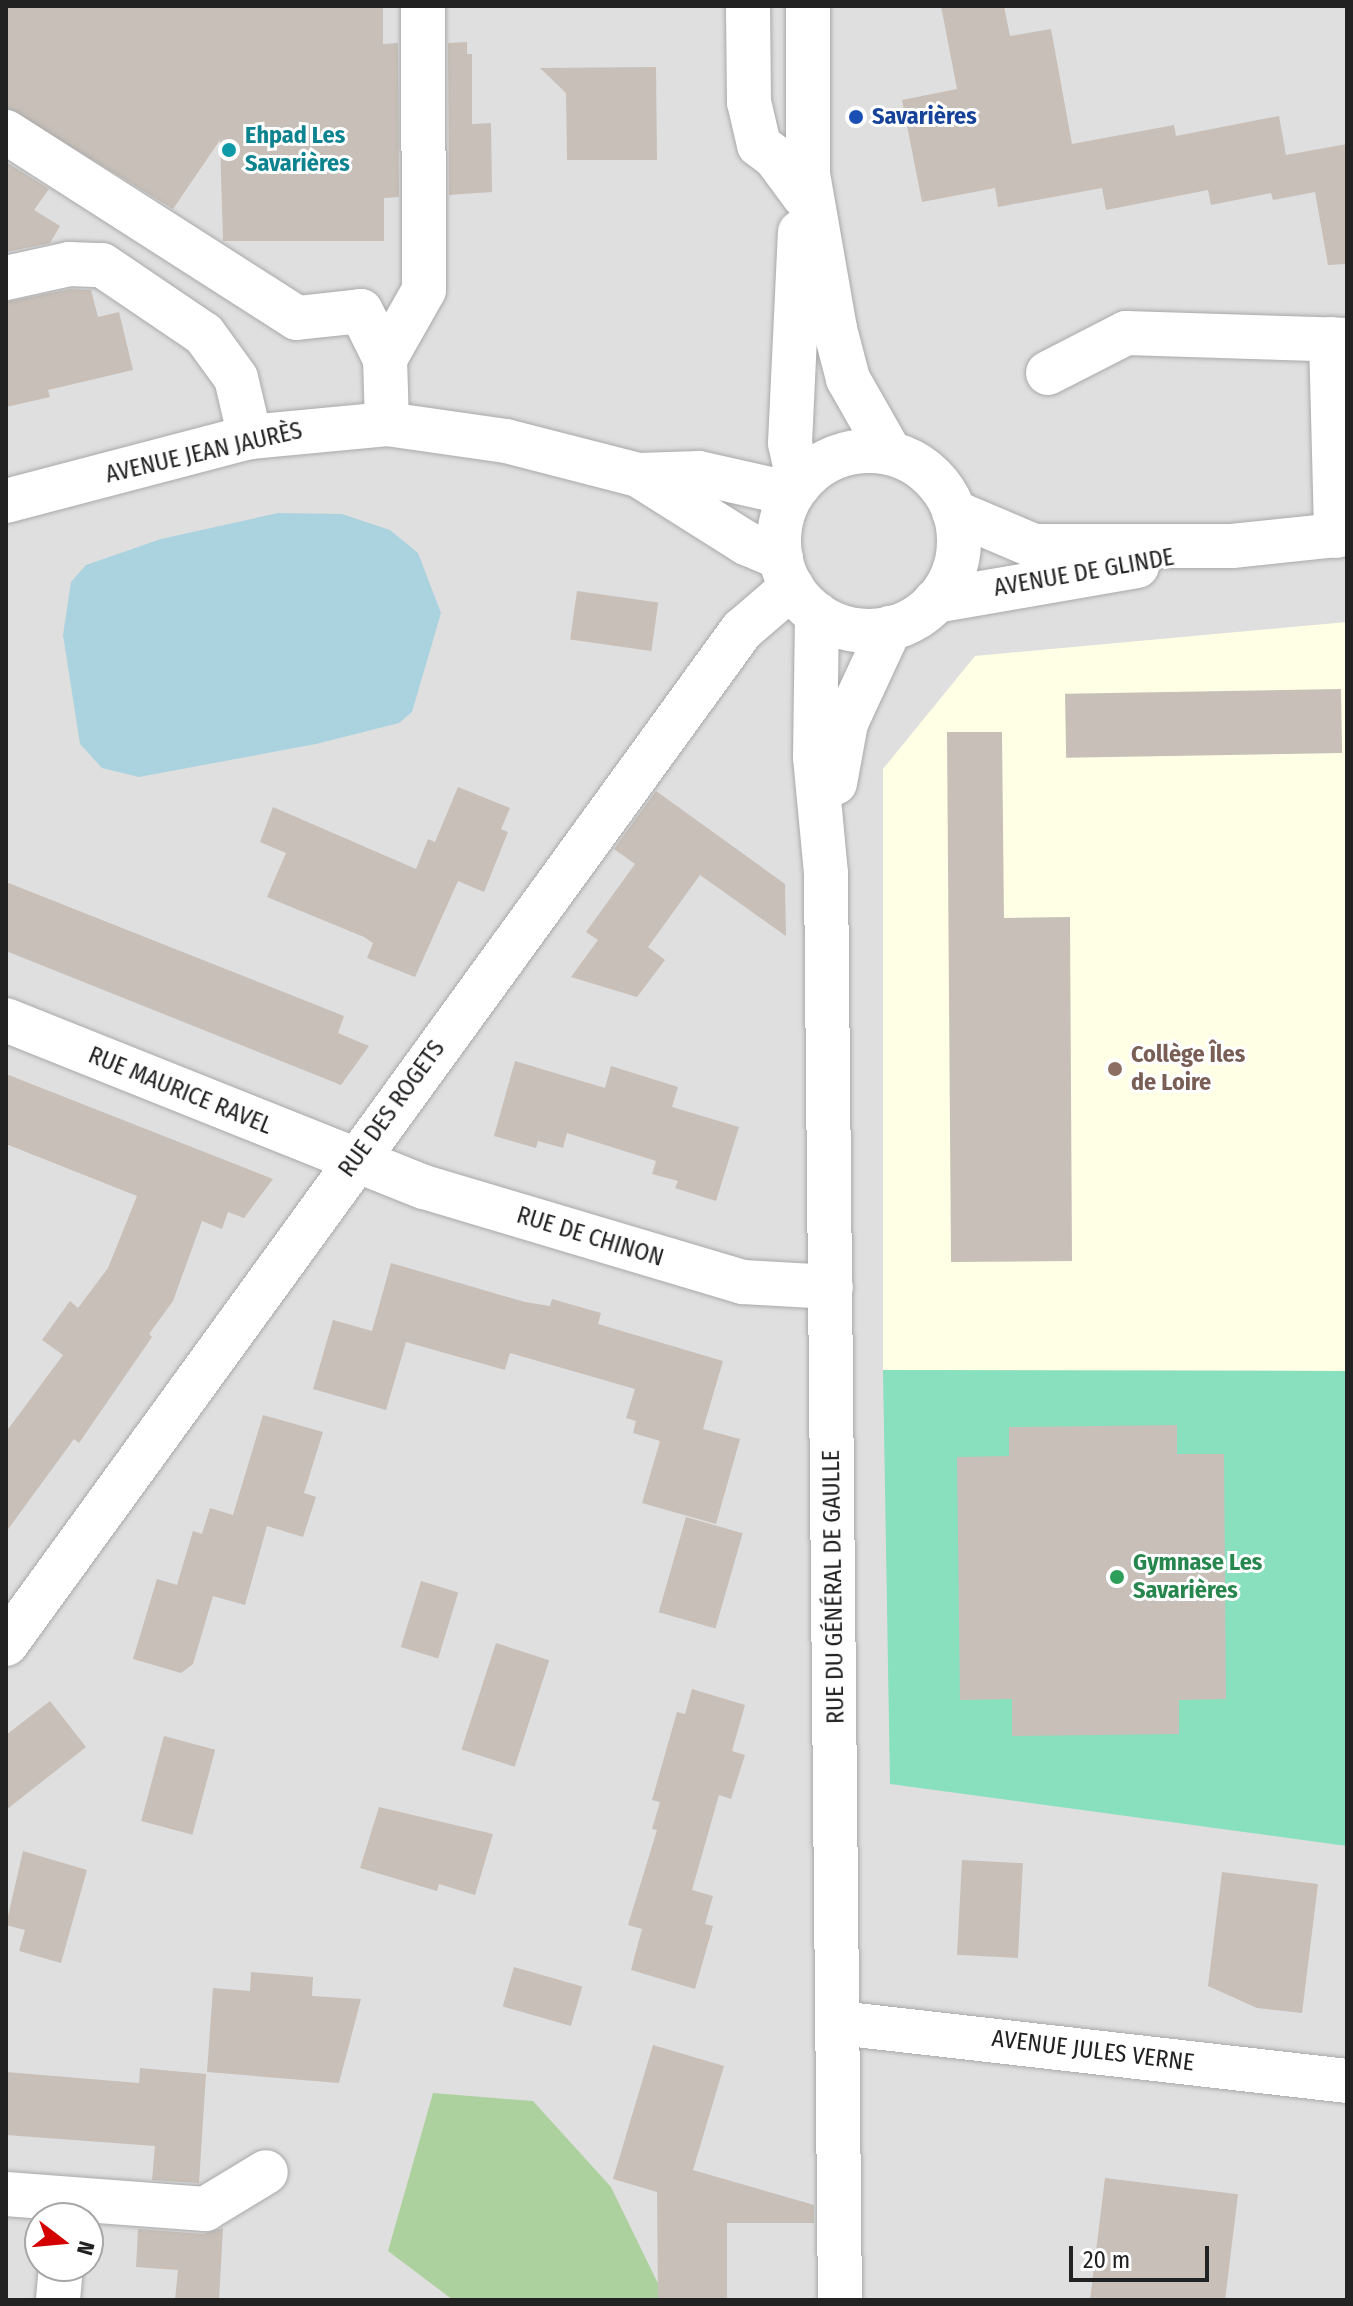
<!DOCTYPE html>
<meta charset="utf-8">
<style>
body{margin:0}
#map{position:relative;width:1353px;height:2306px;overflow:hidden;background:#f2efe9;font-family:"Fira Sans Condensed",sans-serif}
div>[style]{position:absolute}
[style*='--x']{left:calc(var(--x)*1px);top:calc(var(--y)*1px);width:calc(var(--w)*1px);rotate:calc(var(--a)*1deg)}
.residential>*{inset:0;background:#e0dfdf}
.education>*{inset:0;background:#ffffe5}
.forest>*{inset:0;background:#add19e}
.pitch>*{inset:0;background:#88e0be}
.water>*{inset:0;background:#aad3df}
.building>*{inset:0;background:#c7bfb8;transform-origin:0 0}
.roads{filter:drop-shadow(0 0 2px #a9a9a9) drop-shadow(0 0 2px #a9a9a9)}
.minor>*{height:44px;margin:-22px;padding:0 22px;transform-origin:22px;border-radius:22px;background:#fff}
.minor>.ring{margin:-22px;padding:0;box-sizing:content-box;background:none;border:44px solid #fff;border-radius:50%}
.dots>*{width:22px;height:22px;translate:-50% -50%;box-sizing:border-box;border:4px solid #fff;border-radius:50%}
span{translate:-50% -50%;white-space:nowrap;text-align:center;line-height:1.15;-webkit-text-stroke:6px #fff;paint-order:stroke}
.transit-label{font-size:24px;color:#164399;font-weight:700}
.left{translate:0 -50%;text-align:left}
.culture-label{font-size:24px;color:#0d838f;font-weight:700}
.street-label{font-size:24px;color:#222}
.education-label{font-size:24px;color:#785e54;font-weight:700}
.leisure-label{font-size:24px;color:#27864d;font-weight:700}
.frame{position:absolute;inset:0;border:8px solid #222;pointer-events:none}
.north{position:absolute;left:24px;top:2202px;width:80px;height:80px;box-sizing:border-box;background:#fff;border:2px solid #a7a7a7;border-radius:50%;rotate:106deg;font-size:22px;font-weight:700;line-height:32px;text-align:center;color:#222}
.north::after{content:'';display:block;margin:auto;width:28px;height:36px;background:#d40000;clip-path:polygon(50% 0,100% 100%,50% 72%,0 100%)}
.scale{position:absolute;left:1069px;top:2246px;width:140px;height:36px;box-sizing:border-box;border:4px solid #222;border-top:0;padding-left:10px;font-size:24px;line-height:28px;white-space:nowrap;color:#222;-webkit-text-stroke:6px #fff;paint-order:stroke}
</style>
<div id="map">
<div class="residential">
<div style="clip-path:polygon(evenodd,6px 6px,1347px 6px,1347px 2300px,6px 2300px,6px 6px,40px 2218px,88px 2218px,88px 2266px,40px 2266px,40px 2218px)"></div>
</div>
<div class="education">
<div style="clip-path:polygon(1347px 622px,1347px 1371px,883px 1370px,883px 769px,975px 656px)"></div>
</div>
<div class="forest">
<div style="clip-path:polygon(433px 2093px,533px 2101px,611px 2187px,666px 2300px,453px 2300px,388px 2251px)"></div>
</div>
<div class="pitch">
<div style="clip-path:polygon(883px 1370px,1347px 1371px,1347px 1846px,890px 1784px)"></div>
</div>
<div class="water">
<div style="clip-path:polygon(278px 513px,342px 514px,390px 530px,418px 553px,441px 613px,412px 712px,399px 723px,316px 744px,139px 777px,102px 768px,80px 744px,63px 635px,71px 582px,86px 565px,161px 539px)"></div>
</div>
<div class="building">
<div style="clip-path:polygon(6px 6px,383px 6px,383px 44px,398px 43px,399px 197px,384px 198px,384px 241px,223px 241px,220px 140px,173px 209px,6px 107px)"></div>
<div style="clip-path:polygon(941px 6px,1004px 6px,1010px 36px,1051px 29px,1072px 144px,1174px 125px,1176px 136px,1279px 116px,1286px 155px,1347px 144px,1347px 264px,1328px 265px,1315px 192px,1273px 200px,1271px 193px,1211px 205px,1208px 190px,1106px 210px,1102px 188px,998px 207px,995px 188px,922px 202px,902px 100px,957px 89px)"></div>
<div style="clip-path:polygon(467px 42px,467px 54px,472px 54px,472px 124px,491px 123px,492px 192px,449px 195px,448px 43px)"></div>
<div style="clip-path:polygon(656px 67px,657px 160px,567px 160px,566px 93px,540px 68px)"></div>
<div style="clip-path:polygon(6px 162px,49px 189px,34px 210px,60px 226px,50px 243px,6px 252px)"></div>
<div style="clip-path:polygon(71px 289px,91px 290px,98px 317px,119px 312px,133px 370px,48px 390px,50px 397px,6px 407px,6px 302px)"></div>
<div style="left:577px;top:591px;width:82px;height:49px;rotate:8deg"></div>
<div style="left:1341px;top:689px;width:64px;height:276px;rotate:89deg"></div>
<div style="clip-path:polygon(947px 732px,1002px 732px,1004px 918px,1070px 917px,1072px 1261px,951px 1262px)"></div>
<div style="clip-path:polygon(458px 787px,510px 808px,501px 829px,508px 832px,484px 892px,458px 881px,415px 977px,367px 958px,373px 943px,364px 937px,267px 897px,286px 853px,260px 842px,273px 807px,416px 869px,428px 839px,435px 842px)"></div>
<div style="clip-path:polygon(656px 791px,785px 884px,786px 936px,700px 875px,648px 947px,665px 960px,637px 997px,571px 977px,598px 940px,586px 932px,635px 864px,614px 849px)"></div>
<div style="clip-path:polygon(6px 882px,344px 1016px,338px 1033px,369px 1046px,341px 1085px,6px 951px)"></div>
<div style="clip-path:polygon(515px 1061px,605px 1088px,611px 1066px,678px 1087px,672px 1107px,739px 1127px,716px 1201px,675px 1188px,678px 1181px,652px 1174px,656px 1161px,567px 1133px,563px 1148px,538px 1141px,536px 1148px,494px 1136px)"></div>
<div style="clip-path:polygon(6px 1074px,273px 1179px,244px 1218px,228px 1212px,222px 1229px,202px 1221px,173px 1301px,149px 1334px,152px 1337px,79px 1443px,74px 1439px,6px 1532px,6px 1432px,63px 1355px,42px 1340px,70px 1301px,78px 1308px,108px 1268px,137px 1196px,6px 1144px)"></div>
<div style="clip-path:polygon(391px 1263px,525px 1302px,550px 1306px,552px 1299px,601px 1313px,598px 1324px,723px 1361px,703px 1429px,740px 1439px,716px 1524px,642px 1503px,660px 1441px,633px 1433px,636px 1421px,626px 1418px,635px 1389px,510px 1353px,505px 1370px,406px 1342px,386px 1410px,313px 1389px,333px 1320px,372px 1331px)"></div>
<div style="clip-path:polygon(263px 1415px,323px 1432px,304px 1493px,316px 1497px,303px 1537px,267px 1526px,245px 1605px,213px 1596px,193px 1664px,181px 1673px,133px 1659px,157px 1579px,177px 1585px,193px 1531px,202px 1534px,210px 1508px,233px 1515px)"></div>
<div style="clip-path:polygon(1177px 1425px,1177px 1454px,1224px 1454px,1226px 1699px,1179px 1700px,1179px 1734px,1012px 1736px,1012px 1699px,960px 1700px,957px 1457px,1009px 1456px,1009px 1427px)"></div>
<div style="left:686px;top:1517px;width:59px;height:99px;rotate:16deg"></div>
<div style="left:421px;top:1581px;width:39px;height:69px;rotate:17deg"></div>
<div style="left:496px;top:1643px;width:56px;height:112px;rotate:18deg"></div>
<div style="clip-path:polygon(692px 1689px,745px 1705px,732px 1751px,745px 1755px,731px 1799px,719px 1795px,692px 1890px,713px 1896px,705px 1924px,713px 1926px,695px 1989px,631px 1970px,642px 1929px,628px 1925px,657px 1830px,652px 1829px,660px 1802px,652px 1800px,677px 1712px,685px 1714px)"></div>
<div style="clip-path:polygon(50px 1701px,86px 1747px,6px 1810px,6px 1735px)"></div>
<div style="left:164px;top:1736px;width:53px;height:88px;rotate:15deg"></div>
<div style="clip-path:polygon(379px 1807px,493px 1834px,475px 1895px,439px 1884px,437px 1891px,360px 1868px)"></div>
<div style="clip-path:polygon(23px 1851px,87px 1870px,61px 1963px,19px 1951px,25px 1930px,6px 1925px)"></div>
<div style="left:962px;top:1860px;width:61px;height:95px;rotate:3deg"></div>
<div style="clip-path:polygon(1222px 1872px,1318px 1884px,1302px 2013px,1257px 2008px,1208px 1986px)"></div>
<div style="left:514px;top:1967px;width:71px;height:41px;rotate:16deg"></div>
<div style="clip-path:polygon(251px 1972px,313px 1977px,312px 1996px,361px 1999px,339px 2083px,207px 2072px,213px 1988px,250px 1991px)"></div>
<div style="clip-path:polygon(653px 2045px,724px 2066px,693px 2170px,814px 2205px,814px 2223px,727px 2223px,727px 2300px,658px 2300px,657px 2192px,613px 2179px)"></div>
<div style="clip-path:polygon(140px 2068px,206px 2074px,199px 2183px,152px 2180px,155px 2146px,6px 2135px,6px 2072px,139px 2083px)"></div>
<div style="left:1105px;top:2178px;width:134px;height:123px;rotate:7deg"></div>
<div style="clip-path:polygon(223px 2228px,219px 2300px,175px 2300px,178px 2270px,136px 2267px,138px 2229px,203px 2234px)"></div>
</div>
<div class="roads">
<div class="minor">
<div style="--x:748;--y:6;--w:96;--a:89.4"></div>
<div style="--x:749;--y:102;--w:44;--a:76.9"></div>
<div style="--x:759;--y:145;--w:20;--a:37"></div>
<div style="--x:775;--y:157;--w:49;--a:53.4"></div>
<div style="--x:808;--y:6;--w:168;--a:90"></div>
<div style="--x:808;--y:174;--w:157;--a:80.1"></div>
<div style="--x:835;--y:329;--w:52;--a:75.4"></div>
<div style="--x:848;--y:379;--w:85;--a:60.4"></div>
<div style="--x:6;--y:132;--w:345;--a:32.6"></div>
<div style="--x:297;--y:318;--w:64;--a:-6.2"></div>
<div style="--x:361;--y:311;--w:54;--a:63.4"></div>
<div style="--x:385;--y:359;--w:65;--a:88.2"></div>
<div style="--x:6;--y:278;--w:65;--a:-12.5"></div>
<div style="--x:69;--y:264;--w:33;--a:2"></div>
<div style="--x:102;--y:265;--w:123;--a:34.1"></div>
<div style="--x:204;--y:334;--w:54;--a:54"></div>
<div style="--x:236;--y:378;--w:61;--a:76.7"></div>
<div style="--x:1331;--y:339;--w:197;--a:88.5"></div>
<div style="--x:385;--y:359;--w:79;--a:-60.5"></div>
<div style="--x:424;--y:290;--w:284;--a:-90.2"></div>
<div style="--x:1048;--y:373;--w:88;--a:-27.1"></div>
<div style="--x:1126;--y:333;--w:221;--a:1.8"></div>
<div class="ring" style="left:779px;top:451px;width:136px;height:136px"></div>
<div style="--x:638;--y:475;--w:128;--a:32.2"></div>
<div style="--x:746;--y:543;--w:38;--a:23"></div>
<div style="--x:799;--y:485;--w:43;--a:-102.1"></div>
<div style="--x:790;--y:443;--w:211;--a:-87.3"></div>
<div style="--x:6;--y:501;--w:252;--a:-14.7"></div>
<div style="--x:250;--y:437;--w:138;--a:-5.4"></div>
<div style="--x:387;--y:424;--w:120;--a:8.1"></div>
<div style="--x:506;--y:441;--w:136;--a:14.4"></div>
<div style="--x:638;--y:475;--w:61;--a:-1.9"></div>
<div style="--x:699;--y:473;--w:95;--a:12.7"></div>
<div style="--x:954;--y:512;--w:87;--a:23"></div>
<div style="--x:1034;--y:546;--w:198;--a:0"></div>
<div style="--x:1232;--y:546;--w:116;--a:-6"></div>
<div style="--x:935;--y:601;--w:205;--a:-9.8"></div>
<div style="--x:817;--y:614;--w:143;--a:90.8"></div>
<div style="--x:815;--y:757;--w:117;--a:84.6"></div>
<div style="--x:826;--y:873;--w:1427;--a:89.44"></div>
<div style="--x:835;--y:783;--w:61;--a:-79.6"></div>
<div style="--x:846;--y:723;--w:105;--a:-65.1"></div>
<div style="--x:6;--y:1020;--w:450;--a:21.8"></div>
<div style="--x:424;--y:1187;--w:333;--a:16.6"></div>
<div style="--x:743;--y:1282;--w:88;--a:3.3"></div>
<div style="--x:6;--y:1644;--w:1253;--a:-54.03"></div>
<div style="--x:742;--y:630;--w:66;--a:-40.7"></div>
<div style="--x:839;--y:2023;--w:511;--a:6.51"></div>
<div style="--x:6;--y:2194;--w:200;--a:4.3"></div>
<div style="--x:205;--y:2209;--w:71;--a:-31.2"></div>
<div style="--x:58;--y:2300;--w:34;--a:-85"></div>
</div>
</div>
<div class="dots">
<div style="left:856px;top:117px;background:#1a4fb4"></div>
<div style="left:229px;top:150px;background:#0f9aa8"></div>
<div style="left:1115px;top:1069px;background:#8d6e63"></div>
<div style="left:1117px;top:1577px;background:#2e9e5b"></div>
</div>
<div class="transit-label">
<span class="left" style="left:872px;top:117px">Savarières</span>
</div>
<div class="culture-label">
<span class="left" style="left:245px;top:150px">Ehpad Les<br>Savarières</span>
</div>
<div class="street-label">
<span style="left:204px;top:453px;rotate:-13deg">AVENUE JEAN JAURÈS</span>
<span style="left:1084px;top:573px;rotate:-10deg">AVENUE DE GLINDE</span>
<span style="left:180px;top:1091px;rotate:22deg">RUE MAURICE RAVEL</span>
<span style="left:392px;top:1109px;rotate:-54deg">RUE DES ROGETS</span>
<span style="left:590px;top:1237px;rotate:17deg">RUE DE CHINON</span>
<span style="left:834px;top:1587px;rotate:-91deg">RUE DU GÉNÉRAL DE GAULLE</span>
<span style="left:1093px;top:2051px;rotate:7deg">AVENUE JULES VERNE</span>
</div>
<div class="education-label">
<span class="left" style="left:1131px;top:1069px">Collège Îles<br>de Loire</span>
</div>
<div class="leisure-label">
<span class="left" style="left:1133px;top:1577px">Gymnase Les<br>Savarières</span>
</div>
<div class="frame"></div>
<div class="north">N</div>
<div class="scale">20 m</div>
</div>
